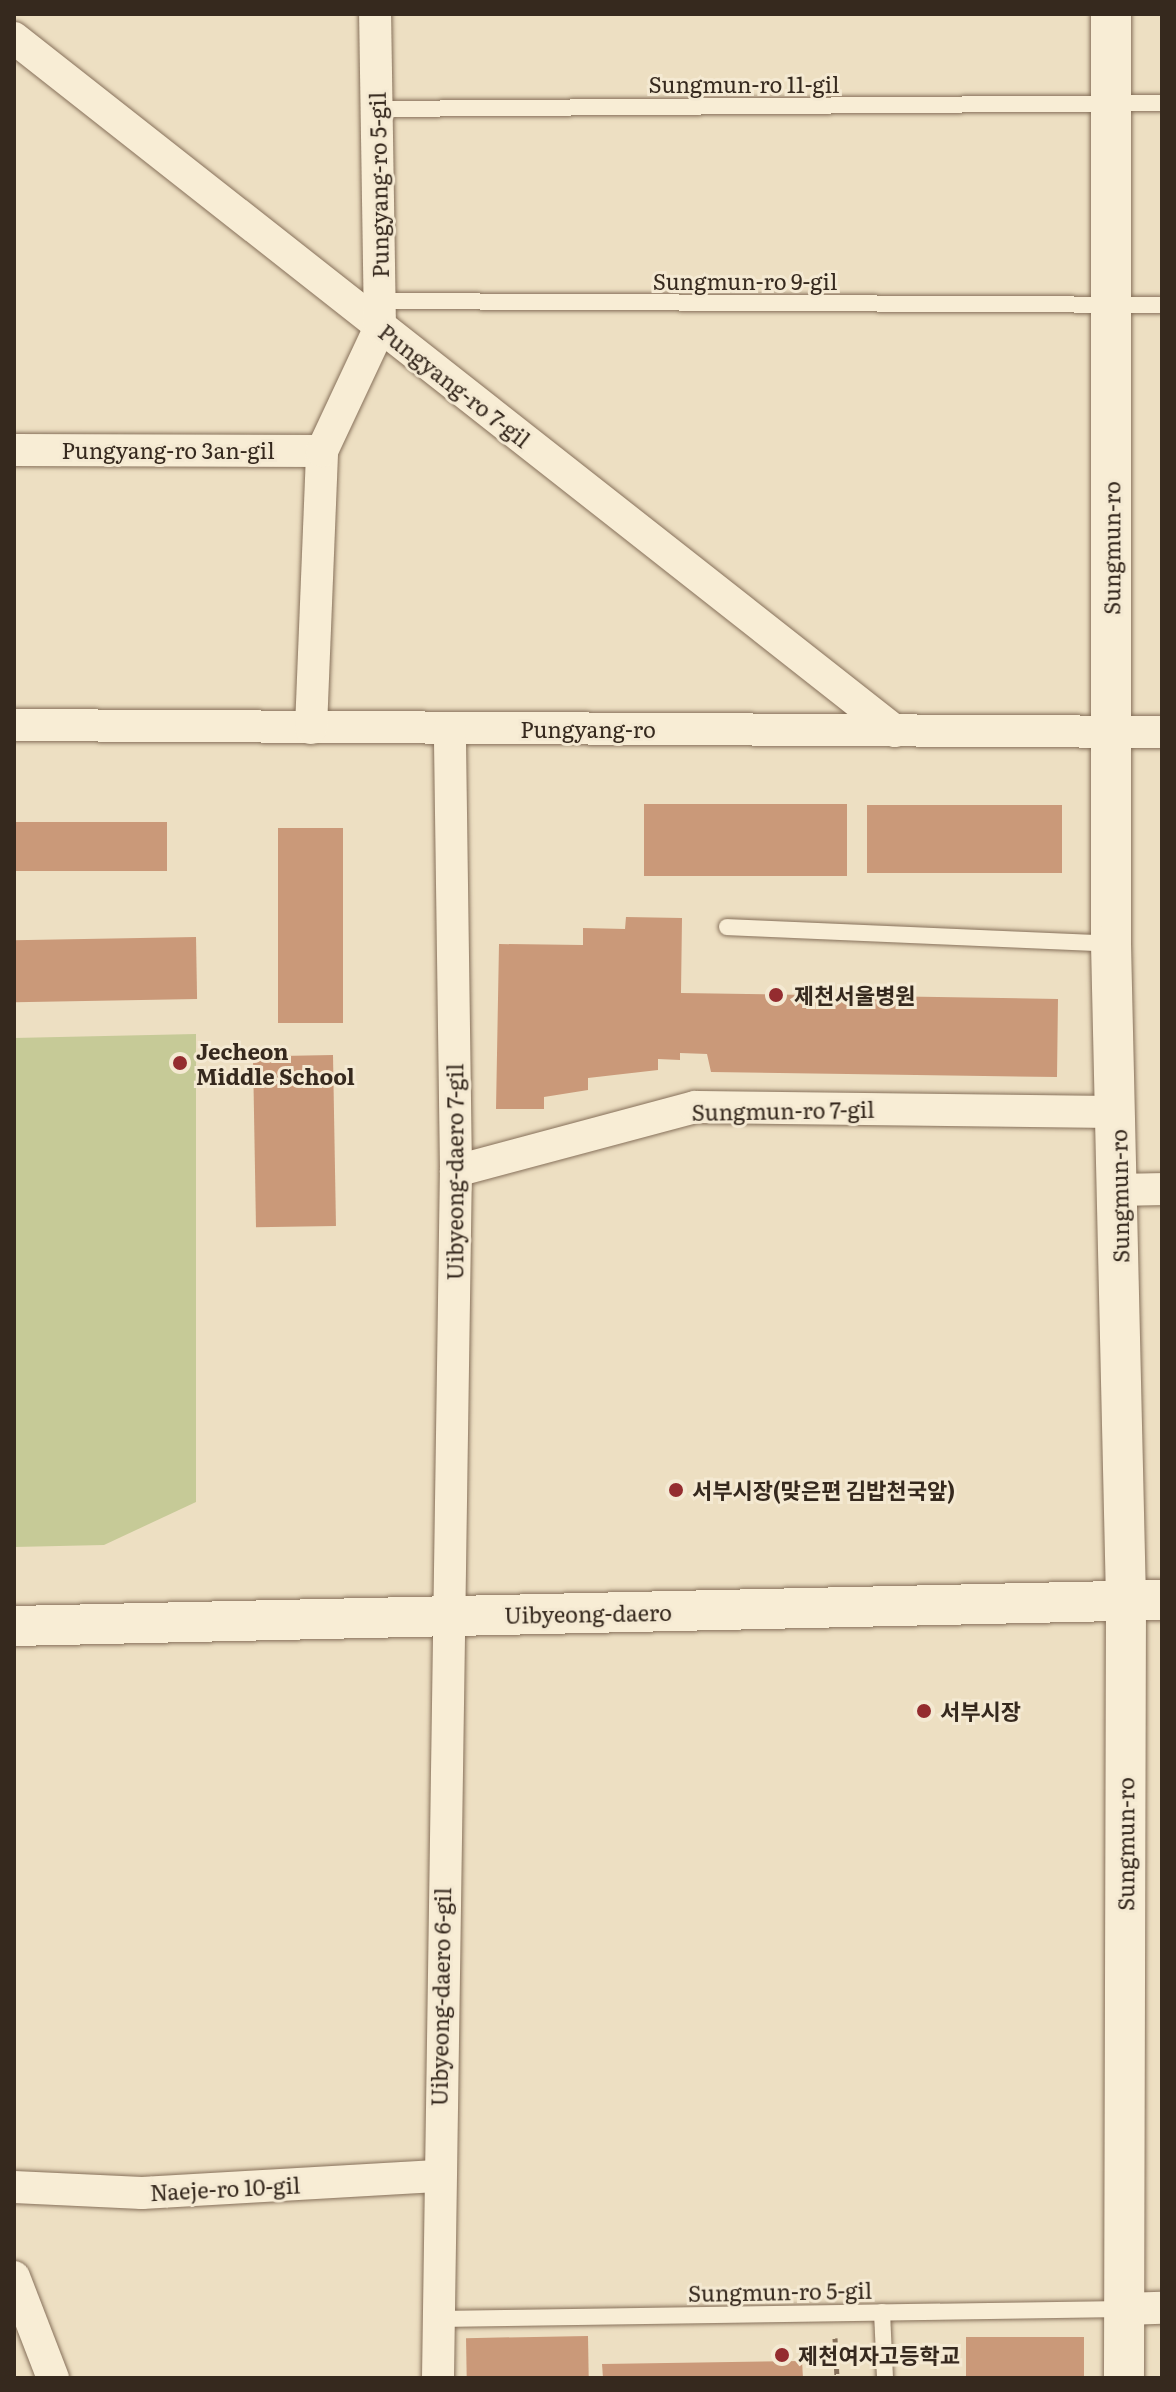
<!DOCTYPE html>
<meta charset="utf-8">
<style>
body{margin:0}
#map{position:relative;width:1176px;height:2392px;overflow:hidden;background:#eddfc2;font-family:Literata,"Noto Sans KR",serif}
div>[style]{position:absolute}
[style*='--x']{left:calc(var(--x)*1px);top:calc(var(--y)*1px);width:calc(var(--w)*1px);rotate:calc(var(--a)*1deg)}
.green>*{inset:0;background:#c6ca97}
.building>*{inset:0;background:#ca9979;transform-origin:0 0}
.path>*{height:5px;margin-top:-2.5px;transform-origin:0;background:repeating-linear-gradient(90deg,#86705a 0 6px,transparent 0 10px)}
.roads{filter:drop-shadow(0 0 2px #86705a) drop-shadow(0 0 2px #86705a)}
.service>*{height:16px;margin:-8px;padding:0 8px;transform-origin:8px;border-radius:8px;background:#f8edd5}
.minor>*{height:32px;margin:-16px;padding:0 16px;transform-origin:16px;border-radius:16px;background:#f8edd5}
.tertiary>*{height:40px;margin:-20px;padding:0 20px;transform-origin:20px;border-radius:20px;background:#f8edd5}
.dots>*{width:22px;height:22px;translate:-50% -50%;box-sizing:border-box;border:4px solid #f4e9d2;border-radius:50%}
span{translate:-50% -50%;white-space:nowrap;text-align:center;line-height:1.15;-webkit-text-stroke:6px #f4e9d2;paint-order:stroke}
.street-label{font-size:22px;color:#36291e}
.poi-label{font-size:22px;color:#36291e;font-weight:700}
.left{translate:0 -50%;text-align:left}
.frame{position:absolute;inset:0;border:16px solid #36291e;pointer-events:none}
</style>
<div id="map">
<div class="green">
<div style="clip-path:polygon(196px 1034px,196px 1502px,104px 1545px,14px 1547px,14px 1038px)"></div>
</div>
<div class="building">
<div style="left:847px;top:804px;width:72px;height:203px;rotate:90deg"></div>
<div style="left:867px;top:805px;width:195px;height:68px"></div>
<div style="left:167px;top:822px;width:49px;height:153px;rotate:90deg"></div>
<div style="left:343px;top:828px;width:195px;height:65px;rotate:90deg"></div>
<div style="clip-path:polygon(626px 917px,682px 918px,681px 993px,1058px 999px,1057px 1077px,711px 1072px,707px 1054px,680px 1053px,680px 1060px,658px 1059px,658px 1070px,588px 1078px,588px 1090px,544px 1097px,544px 1109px,496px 1109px,499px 944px,583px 945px,583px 928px,625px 929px)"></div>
<div style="left:196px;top:937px;width:62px;height:182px;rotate:89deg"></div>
<div style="left:333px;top:1055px;width:171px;height:80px;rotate:89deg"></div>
<div style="left:588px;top:2336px;width:42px;height:122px;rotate:89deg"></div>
<div style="left:966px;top:2337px;width:118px;height:41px"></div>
<div style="clip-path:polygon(802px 2361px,803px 2378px,603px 2378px,602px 2364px)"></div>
</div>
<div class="path">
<div style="--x:835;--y:2338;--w:40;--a:87.1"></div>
</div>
<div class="roads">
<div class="service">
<div style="--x:377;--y:109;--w:785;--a:-0.44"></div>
<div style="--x:380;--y:301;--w:782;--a:0.29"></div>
<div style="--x:727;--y:927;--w:384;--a:2.5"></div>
<div style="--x:882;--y:2312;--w:66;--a:87.4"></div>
<div style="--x:438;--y:2319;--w:686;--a:-0.84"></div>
</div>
<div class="minor">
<div style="--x:14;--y:38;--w:1121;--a:38.19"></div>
<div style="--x:14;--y:450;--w:308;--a:0.2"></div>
<div style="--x:14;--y:725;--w:1148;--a:0.35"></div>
<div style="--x:311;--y:728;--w:277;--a:-87.7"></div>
<div style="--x:322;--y:451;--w:137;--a:-64.9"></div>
<div style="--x:380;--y:327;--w:313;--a:-90.9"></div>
<div style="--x:456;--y:1171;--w:247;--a:-15"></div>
<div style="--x:695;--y:1107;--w:422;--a:0.7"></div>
<div style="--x:1119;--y:1190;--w:43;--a:-1.3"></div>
<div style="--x:14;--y:2187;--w:128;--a:2.7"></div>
<div style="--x:142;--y:2193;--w:295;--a:-3.3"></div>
<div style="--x:14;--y:2277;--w:108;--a:68.9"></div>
<div style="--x:1124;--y:2309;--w:38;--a:-2"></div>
<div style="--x:438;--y:2378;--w:1207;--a:-89.15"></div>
<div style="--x:456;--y:1171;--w:443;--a:-90.8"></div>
</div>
<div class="tertiary">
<div style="--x:1111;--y:14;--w:930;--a:90"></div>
<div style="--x:1111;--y:944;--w:657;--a:88.69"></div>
<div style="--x:1126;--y:1601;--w:777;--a:90.15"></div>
<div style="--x:14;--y:1626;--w:1148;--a:-1.3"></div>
</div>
</div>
<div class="dots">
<div style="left:776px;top:995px;background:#942c2f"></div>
<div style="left:180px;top:1063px;background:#942c2f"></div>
<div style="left:676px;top:1490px;background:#942c2f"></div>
<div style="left:924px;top:1711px;background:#942c2f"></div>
<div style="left:782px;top:2355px;background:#942c2f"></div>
</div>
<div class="street-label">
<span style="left:744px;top:84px">Sungmun-ro 11-gil</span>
<span style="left:378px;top:185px;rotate:-91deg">Pungyang-ro 5-gil</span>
<span style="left:745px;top:281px">Sungmun-ro 9-gil</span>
<span style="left:455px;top:385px;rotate:38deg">Pungyang-ro 7-gil</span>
<span style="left:168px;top:450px">Pungyang-ro 3an-gil</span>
<span style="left:1111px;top:548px;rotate:-90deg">Sungmun-ro</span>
<span style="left:588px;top:729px">Pungyang-ro</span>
<span style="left:783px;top:1110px;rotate:-1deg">Sungmun-ro 7-gil</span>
<span style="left:454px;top:1172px;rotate:-90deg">Uibyeong-daero 7-gil</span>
<span style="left:1119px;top:1196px;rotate:-91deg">Sungmun-ro</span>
<span style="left:588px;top:1613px;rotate:-1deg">Uibyeong-daero</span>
<span style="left:1125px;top:1844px;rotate:-90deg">Sungmun-ro</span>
<span style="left:440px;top:1997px;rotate:-89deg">Uibyeong-daero 6-gil</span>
<span style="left:225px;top:2188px;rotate:-3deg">Naeje-ro 10-gil</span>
<span style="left:780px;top:2291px;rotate:-1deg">Sungmun-ro 5-gil</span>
</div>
<div class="poi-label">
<span class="left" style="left:794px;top:995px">제천서울병원</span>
<span class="left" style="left:196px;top:1063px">Jecheon<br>Middle School</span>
<span class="left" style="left:692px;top:1490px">서부시장(맞은편 김밥천국앞)</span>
<span class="left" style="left:940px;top:1711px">서부시장</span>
<span class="left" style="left:798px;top:2355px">제천여자고등학교</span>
</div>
<div class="frame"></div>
</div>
